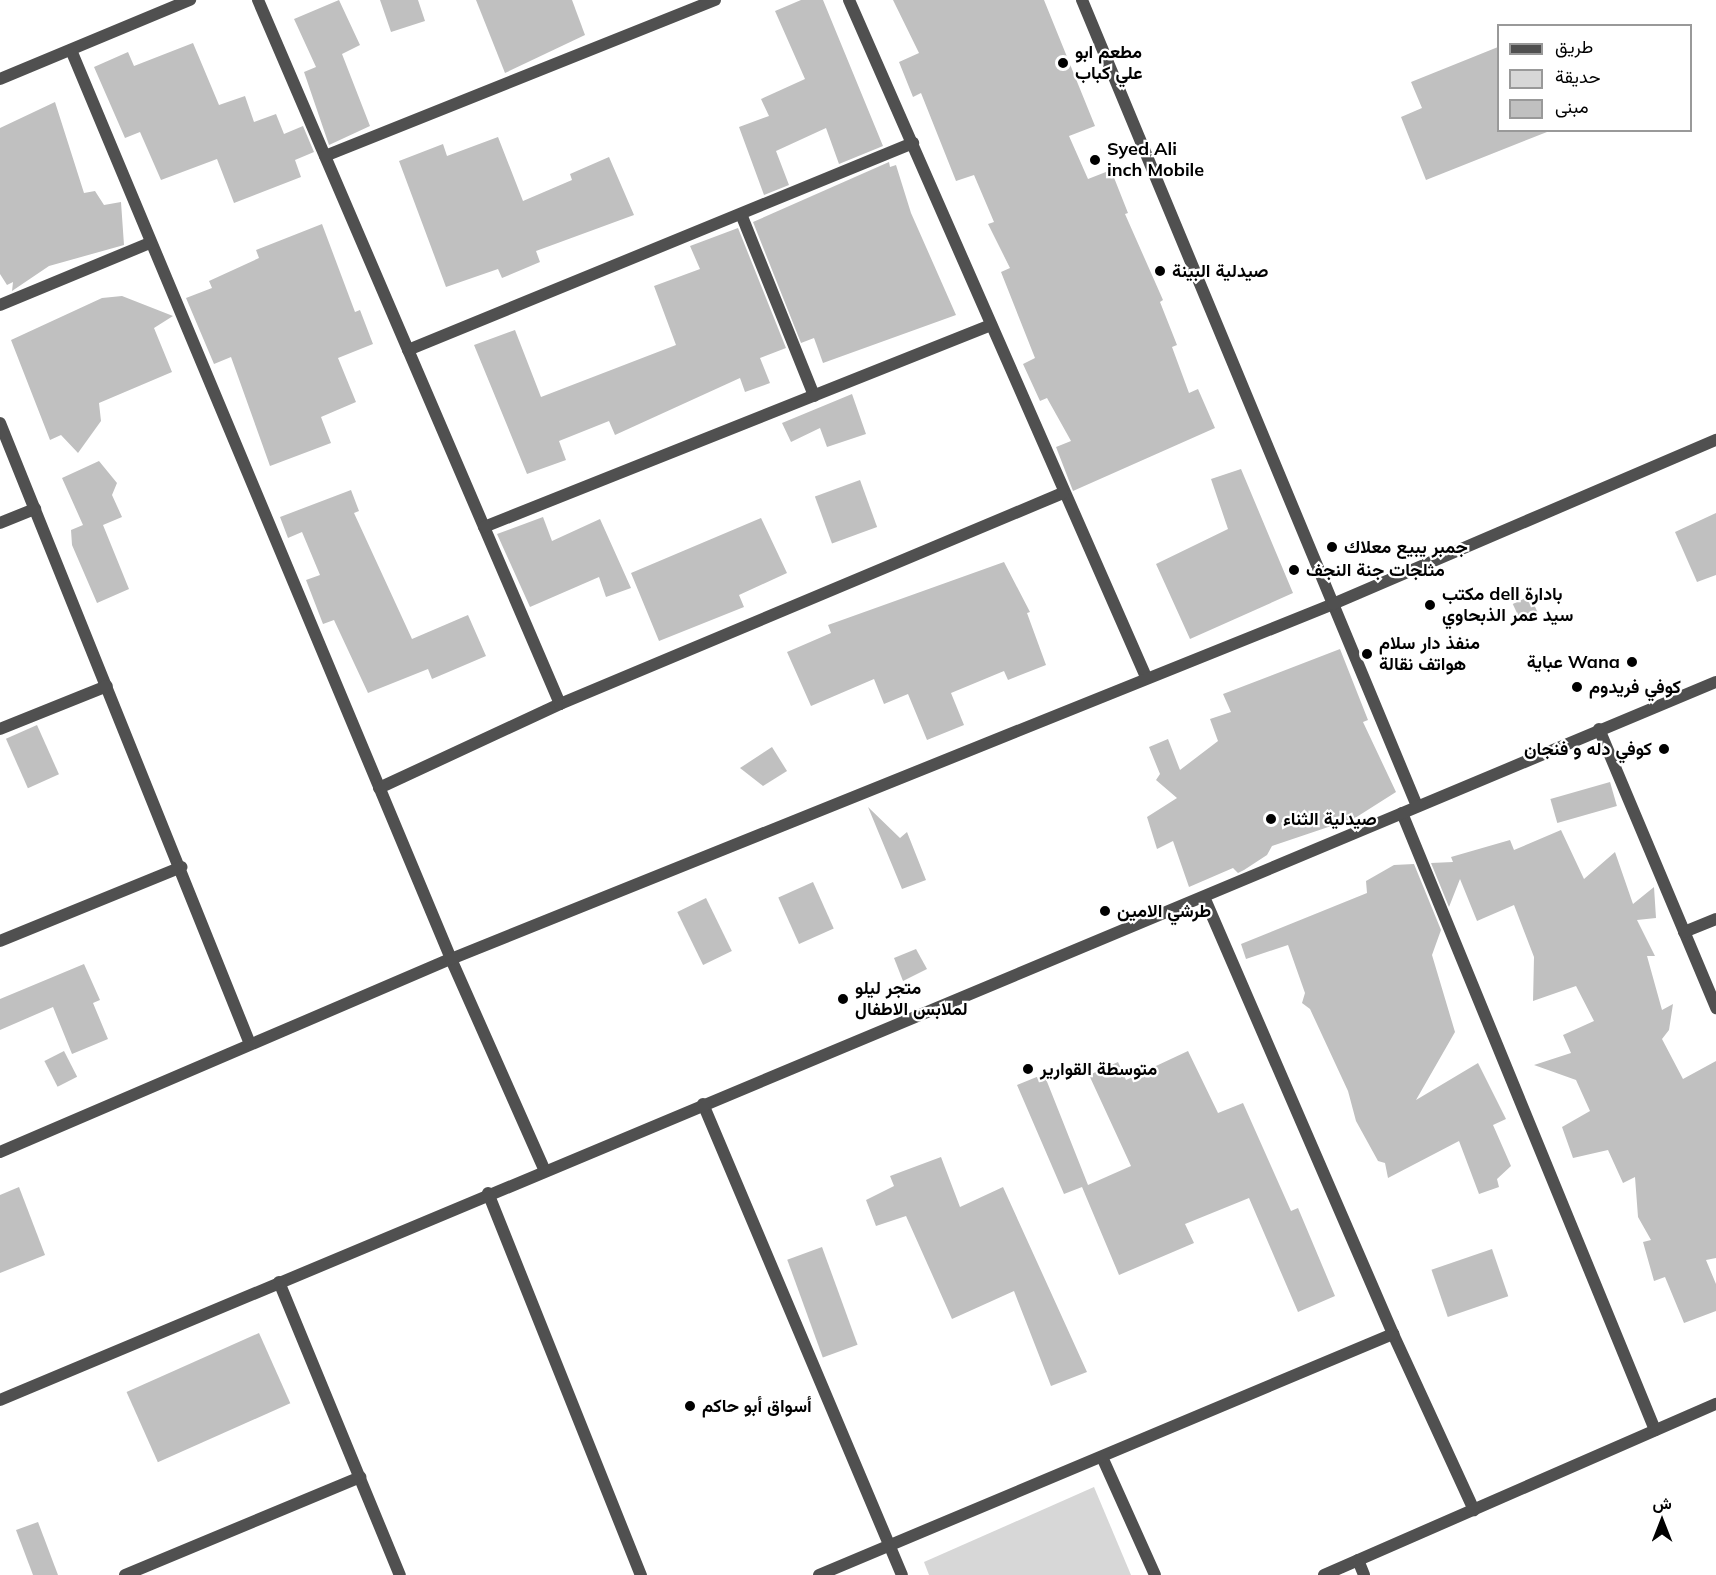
<!DOCTYPE html>
<meta charset="utf-8">
<style>
body{margin:0}
#map{position:relative;width:1716px;height:1575px;overflow:hidden;background:#fff;font-family:Mulish,Vazirmatn,sans-serif}
div>[style]{position:absolute}
[style*='--x']{left:calc(var(--x)*1px);top:calc(var(--y)*1px);width:calc(var(--w)*1px);rotate:calc(var(--a)*1deg)}
.green>*{inset:0;background:#d7d7d7}
.building>*{inset:0;background:#c0c0c0;transform-origin:0 0}
.minor>*{height:12px;margin:-6px;padding:0 6px;transform-origin:6px;border-radius:6px;background:#505050}
.dots>*{width:16px;height:16px;translate:-50% -50%;box-sizing:border-box;border:3px solid #fff;border-radius:50%}
span{translate:-50% -50%;white-space:nowrap;text-align:center;line-height:1.15;-webkit-text-stroke:4.5px #fff;paint-order:stroke}
.poi-label{font-size:18px;color:#000;font-weight:700}
.left{translate:0 -50%;text-align:left}
.right{translate:-100% -50%;text-align:right}
.legend{position:absolute;left:1497px;top:24px;width:195px;height:108px;box-sizing:border-box;background:#fff;border:2px solid #999;margin:0;padding:8px 10px;list-style:none;font-size:18px;color:#000}
.legend li{display:flex;align-items:center;gap:12px;height:30px}
.legend b{width:30px;border:2px solid #999}
.north{position:absolute;left:1632px;top:1491px;width:60px;height:60px;-webkit-text-stroke:4px #fff;paint-order:stroke;rotate:0deg;font-size:16px;font-weight:700;line-height:24px;text-align:center;color:#000}
.north::after{content:'';display:block;margin:auto;width:21px;height:27px;background:#000;clip-path:polygon(50% 0,100% 100%,50% 72%,0 100%)}
</style>
<div id="map">
<div class="green">
<div style="clip-path:polygon(1094px 1487px,1131px 1575px,929px 1575px,924px 1562px)"></div>
</div>
<div class="building">
<div style="clip-path:polygon(339px 0,360px 45px,342px 54px,370px 126px,329px 145px,304px 72px,316px 67px,294px 19px)"></div>
<div style="clip-path:polygon(380px 0,418px 0,425px 21px,391px 32px)"></div>
<div style="clip-path:polygon(476px 0,572px 0,585px 35px,505px 73px)"></div>
<div style="clip-path:polygon(801px 0,823px 0,883px 146px,839px 164px,826px 128px,776px 151px,789px 185px,764px 195px,739px 127px,769px 116px,761px 99px,805px 79px,775px 11px)"></div>
<div style="clip-path:polygon(893px 0,1044px 0,1095px 126px,1069px 136px,1088px 179px,1111px 170px,1128px 213px,1125px 214px,1163px 300px,1160px 302px,1177px 345px,1172px 347px,1189px 393px,1198px 389px,1215px 428px,1073px 491px,1056px 447px,1071px 441px,1047px 398px,1040px 401px,1023px 364px,1035px 358px,1001px 272px,1010px 268px,988px 224px,994px 222px,974px 175px,956px 181px,921px 93px,913px 97px,899px 62px,919px 53px)"></div>
<div style="clip-path:polygon(193px 43px,219px 105px,245px 96px,254px 122px,276px 114px,284px 134px,303px 126px,314px 152px,295px 160px,301px 177px,234px 203px,217px 159px,161px 180px,140px 132px,125px 138px,94px 67px,128px 52px,134px 66px)"></div>
<div style="clip-path:polygon(1498px 47px,1498px 130px,1547px 132px,1426px 180px,1401px 117px,1422px 108px,1411px 82px)"></div>
<div style="clip-path:polygon(55px 102px,84px 193px,95px 191px,104px 205px,121px 202px,124px 245px,49px 266px,12px 291px,13px 282px,7px 285px,0 274px,0 128px)"></div>
<div style="clip-path:polygon(498px 137px,523px 201px,572px 180px,570px 174px,609px 157px,634px 215px,536px 251px,540px 262px,502px 278px,498px 269px,446px 287px,399px 161px,443px 144px,447px 156px)"></div>
<div style="clip-path:polygon(889px 162px,890px 167px,896px 165px,911px 213px,956px 315px,823px 363px,814px 338px,801px 343px,753px 222px)"></div>
<div style="clip-path:polygon(322px 224px,355px 312px,360px 310px,373px 344px,338px 358px,356px 402px,321px 417px,331px 443px,270px 466px,231px 357px,214px 364px,186px 298px,212px 288px,209px 281px,259px 258px,256px 250px)"></div>
<div style="clip-path:polygon(738px 228px,786px 348px,760px 358px,770px 383px,745px 392px,740px 378px,615px 435px,609px 421px,559px 441px,566px 460px,527px 474px,474px 345px,515px 330px,541px 397px,676px 345px,654px 286px,700px 269px,690px 246px)"></div>
<div style="clip-path:polygon(122px 296px,173px 316px,154px 328px,172px 372px,99px 403px,101px 421px,78px 453px,61px 435px,50px 440px,11px 340px,102px 298px)"></div>
<div style="clip-path:polygon(852px 394px,866px 434px,827px 447px,820px 428px,791px 442px,782px 423px)"></div>
<div style="clip-path:polygon(99px 461px,117px 483px,112px 495px,122px 517px,103px 525px,129px 589px,97px 603px,72px 545px,71px 530px,83px 525px,62px 478px)"></div>
<div style="clip-path:polygon(1241px 469px,1293px 593px,1190px 639px,1156px 564px,1228px 529px,1211px 479px)"></div>
<div style="left:860px;top:480px;width:50px;height:48px;rotate:70deg"></div>
<div style="clip-path:polygon(351px 490px,359px 511px,354px 513px,412px 639px,468px 615px,486px 656px,432px 679px,428px 669px,368px 693px,334px 620px,323px 624px,306px 580px,320px 575px,302px 532px,288px 538px,280px 517px)"></div>
<div style="clip-path:polygon(1716px 513px,1716px 575px,1697px 582px,1675px 532px)"></div>
<div style="clip-path:polygon(543px 517px,552px 541px,600px 519px,631px 588px,606px 597px,599px 577px,530px 607px,497px 534px)"></div>
<div style="clip-path:polygon(761px 518px,787px 573px,739px 595px,744px 607px,659px 641px,631px 573px)"></div>
<div style="clip-path:polygon(1004px 562px,1030px 612px,1027px 613px,1046px 665px,1008px 680px,1004px 671px,951px 693px,964px 725px,927px 740px,908px 694px,884px 704px,874px 679px,811px 706px,787px 652px,831px 633px,828px 625px)"></div>
<div style="left:1530px;top:596px;width:21px;height:19px;rotate:65deg"></div>
<div style="clip-path:polygon(1340px 649px,1368px 720px,1363px 722px,1396px 792px,1355px 818px,1272px 846px,1267px 855px,1244px 870px,1238px 873px,1233px 868px,1189px 887px,1173px 841px,1157px 849px,1147px 817px,1177px 798px,1156px 780px,1160px 774px,1149px 747px,1168px 739px,1180px 770px,1218px 741px,1210px 719px,1231px 712px,1223px 694px)"></div>
<div style="left:37px;top:725px;width:54px;height:34px;rotate:66deg"></div>
<div style="clip-path:polygon(772px 747px,787px 771px,763px 786px,740px 768px)"></div>
<div style="left:1610px;top:782px;width:25px;height:62px;rotate:74deg"></div>
<div style="clip-path:polygon(868px 807px,900px 838px,907px 832px,926px 880px,902px 889px)"></div>
<div style="clip-path:polygon(1561px 830px,1584px 879px,1615px 852px,1633px 904px,1654px 887px,1656px 918px,1637px 920px,1655px 956px,1647px 956px,1662px 1010px,1673px 1004px,1669px 1030px,1662px 1039px,1683px 1079px,1716px 1061px,1716px 1258px,1706px 1260px,1716px 1284px,1716px 1311px,1684px 1323px,1665px 1277px,1654px 1281px,1643px 1242px,1651px 1240px,1638px 1217px,1635px 1177px,1623px 1183px,1608px 1150px,1573px 1158px,1562px 1127px,1590px 1111px,1576px 1080px,1534px 1065px,1571px 1053px,1563px 1035px,1594px 1021px,1576px 986px,1533px 1001px,1534px 957px,1514px 905px,1477px 921px,1460px 879px,1449px 907px,1431px 863px,1453px 862px,1451px 857px,1510px 840px,1514px 850px)"></div>
<div style="clip-path:polygon(1414px 864px,1441px 930px,1432px 955px,1455px 1032px,1416px 1100px,1478px 1063px,1506px 1119px,1493px 1125px,1511px 1166px,1497px 1179px,1499px 1187px,1479px 1194px,1459px 1141px,1388px 1178px,1385px 1163px,1378px 1161px,1356px 1121px,1348px 1091px,1310px 1009px,1302px 1003px,1305px 993px,1288px 945px,1246px 959px,1241px 944px,1367px 893px,1366px 881px,1394px 865px)"></div>
<div style="left:813px;top:882px;width:51px;height:38px;rotate:66deg"></div>
<div style="left:706px;top:898px;width:59px;height:32px;rotate:64deg"></div>
<div style="clip-path:polygon(916px 949px,927px 969px,903px 981px,894px 958px)"></div>
<div style="clip-path:polygon(84px 964px,100px 1000px,93px 1003px,108px 1039px,72px 1054px,53px 1007px,0 1030px,0 999px)"></div>
<div style="left:64px;top:1051px;width:29px;height:22px;rotate:63deg"></div>
<div style="clip-path:polygon(1188px 1051px,1218px 1113px,1243px 1103px,1291px 1211px,1298px 1208px,1335px 1296px,1298px 1312px,1249px 1198px,1185px 1224px,1194px 1243px,1119px 1275px,1082px 1187px,1064px 1194px,1017px 1085px,1044px 1074px,1088px 1185px,1131px 1166px,1089px 1075px,1118px 1062px,1126px 1080px)"></div>
<div style="clip-path:polygon(941px 1157px,960px 1207px,1003px 1187px,1087px 1372px,1051px 1386px,1014px 1291px,952px 1319px,906px 1216px,876px 1226px,866px 1200px,894px 1186px,890px 1176px)"></div>
<div style="clip-path:polygon(19px 1187px,45px 1255px,0 1273px,0 1195px)"></div>
<div style="left:822px;top:1247px;width:104px;height:37px;rotate:70deg"></div>
<div style="left:1492px;top:1249px;width:50px;height:64px;rotate:71deg"></div>
<div style="left:259px;top:1333px;width:77px;height:145px;rotate:66deg"></div>
<div style="clip-path:polygon(38px 1522px,58px 1575px,33px 1575px,16px 1530px)"></div>
</div>
<div class="minor">
<div style="--x:258;--y:0;--w:766;--a:66.78"></div>
<div style="--x:849;--y:0;--w:739;--a:66.31"></div>
<div style="--x:1082;--y:0;--w:873;--a:67.43"></div>
<div style="--x:71;--y:50;--w:985;--a:67.31"></div>
<div style="--x:451;--y:959;--w:230;--a:66.1"></div>
<div style="--x:0;--y:79;--w:206;--a:-22.6"></div>
<div style="--x:325;--y:156;--w:420;--a:-21.8"></div>
<div style="--x:741;--y:214;--w:196;--a:68.1"></div>
<div style="--x:0;--y:305;--w:162;--a:-22.5"></div>
<div style="--x:408;--y:350;--w:546;--a:-22.29"></div>
<div style="--x:0;--y:423;--w:669;--a:68.07"></div>
<div style="--x:0;--y:523;--w:38;--a:-22"></div>
<div style="--x:484;--y:527;--w:546;--a:-21.72"></div>
<div style="--x:0;--y:729;--w:115;--a:-21.9"></div>
<div style="--x:1599;--y:729;--w:303;--a:67.2"></div>
<div style="--x:379;--y:788;--w:200;--a:-24.9"></div>
<div style="--x:560;--y:704;--w:545;--a:-22.76"></div>
<div style="--x:1402;--y:813;--w:667;--a:67.7"></div>
<div style="--x:1204;--y:897;--w:476;--a:66.6"></div>
<div style="--x:1393;--y:1334;--w:194;--a:65.3"></div>
<div style="--x:1684;--y:932;--w:35;--a:-22"></div>
<div style="--x:0;--y:941;--w:196;--a:-22.2"></div>
<div style="--x:703;--y:1104;--w:511;--a:67.1"></div>
<div style="--x:0;--y:1152;--w:491;--a:-23.2"></div>
<div style="--x:451;--y:959;--w:951;--a:-21.92"></div>
<div style="--x:1333;--y:604;--w:417;--a:-23.2"></div>
<div style="--x:488;--y:1193;--w:412;--a:68.2"></div>
<div style="--x:279;--y:1282;--w:317;--a:67.6"></div>
<div style="--x:0;--y:1400;--w:1860;--a:-22.71"></div>
<div style="--x:1102;--y:1457;--w:129;--a:65.8"></div>
<div style="--x:1358;--y:1560;--w:16;--a:68"></div>
<div style="--x:125;--y:1575;--w:255;--a:-22.6"></div>
<div style="--x:819;--y:1575;--w:623;--a:-22.78"></div>
<div style="--x:1324;--y:1575;--w:428;--a:-23.6"></div>
</div>
<div class="dots">
<div style="left:1063px;top:63px;background:#000"></div>
<div style="left:1095px;top:160px;background:#000"></div>
<div style="left:1160px;top:271px;background:#000"></div>
<div style="left:1332px;top:547px;background:#000"></div>
<div style="left:1294px;top:570px;background:#000"></div>
<div style="left:1430px;top:605px;background:#000"></div>
<div style="left:1367px;top:654px;background:#000"></div>
<div style="left:1632px;top:662px;background:#000"></div>
<div style="left:1577px;top:687px;background:#000"></div>
<div style="left:1664px;top:749px;background:#000"></div>
<div style="left:1271px;top:819px;background:#000"></div>
<div style="left:1105px;top:911px;background:#000"></div>
<div style="left:843px;top:999px;background:#000"></div>
<div style="left:1028px;top:1069px;background:#000"></div>
<div style="left:690px;top:1406px;background:#000"></div>
</div>
<div class="poi-label">
<span class="left" style="left:1075px;top:63px">مطعم ابو<br>علي كباب</span>
<span class="left" style="left:1107px;top:160px">Syed Ali<br>inch Mobile</span>
<span class="left" style="left:1172px;top:271px">صيدلية البينة</span>
<span class="left" style="left:1344px;top:547px">جمبر يبيع معلاك</span>
<span class="left" style="left:1306px;top:570px">مثلجات جنة النجف</span>
<span class="left" style="left:1442px;top:605px">مكتب dell بادارة<br>سيد عمر الذبحاوي</span>
<span class="left" style="left:1379px;top:654px">منفذ دار سلام<br>هواتف نقالة</span>
<span class="right" style="left:1620px;top:662px">عباية Wana</span>
<span class="left" style="left:1589px;top:687px">كوفي فريدوم</span>
<span class="right" style="left:1652px;top:749px">كوفي دله و فنجان</span>
<span class="left" style="left:1283px;top:819px">صيدلية الثناء</span>
<span class="left" style="left:1117px;top:911px">طرشي الامين</span>
<span class="left" style="left:855px;top:999px">متجر ليلو<br>لملابس الاطفال</span>
<span class="left" style="left:1040px;top:1069px">متوسطة القوارير</span>
<span class="left" style="left:702px;top:1406px">أسواق أبو حاكم</span>
</div>
<ul class="legend">
<li><b style="height:8px;background:#505050"></b>طريق</li>
<li><b style="height:16px;background:#d7d7d7"></b>حديقة</li>
<li><b style="height:16px;background:#c0c0c0"></b>مبنى</li>
</ul>
<div class="north">ش</div>
</div>
